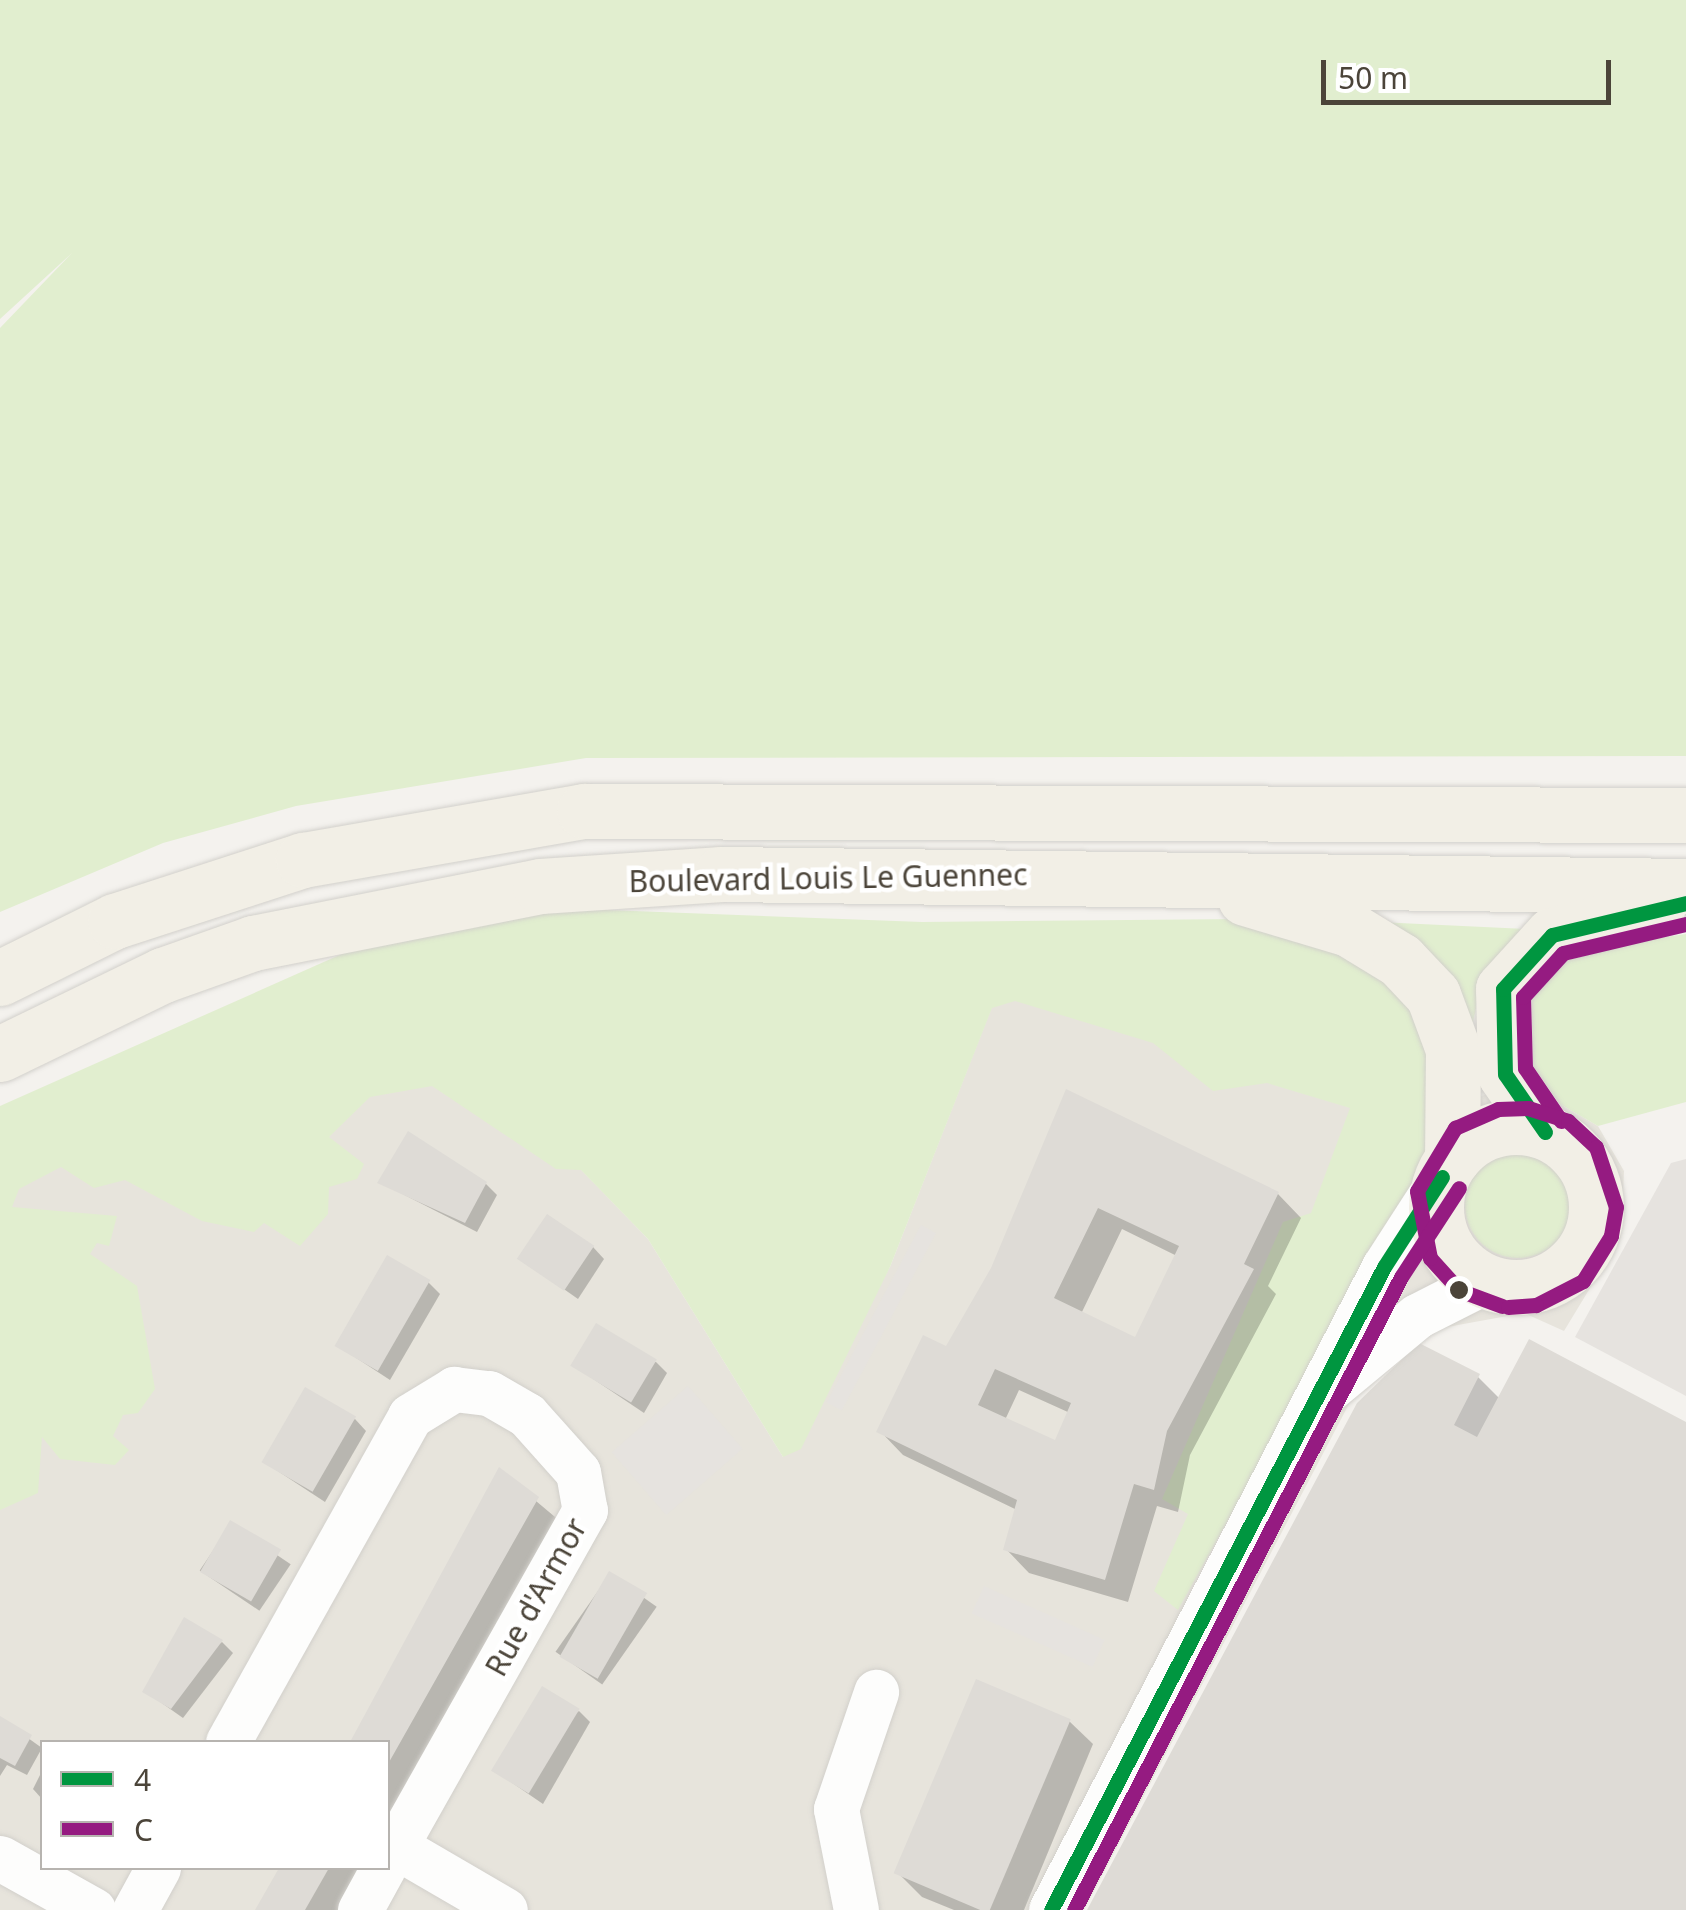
<!DOCTYPE html>
<style>
body{margin:0}
#map{position:relative;width:1686px;height:1910px;overflow:hidden;background:#f4f2ee;font-family:"Noto Sans",sans-serif}
div>[style]{position:absolute}
[style*='--x']{left:calc(var(--x)*1px);top:calc(var(--y)*1px);width:calc(var(--w)*1px);rotate:calc(var(--a)*1deg)}
.residential>*{inset:0;background:#e7e4dc}
.green>*{inset:0;background:#e1eecf}
.round{border-radius:50%}
.parking>*{inset:0;background:#e6e3df;transform-origin:0 0}
.shadow>*{inset:0;background:#0003;transform-origin:0 0}
.building>*{inset:0;background:#dedbd6;transform-origin:0 0}
.roads{filter:drop-shadow(0 0 2px #d2d0cb) drop-shadow(0 0 2px #d2d0cb)}
.minor>*{height:45px;margin:-22.5px;padding:0 22.5px;transform-origin:22.5px;border-radius:22.5px;background:#fdfdfc}
.major>*{height:55px;margin:-27.5px;padding:0 27.5px;transform-origin:27.5px;border-radius:27.5px;background:#f2efe6}
.major>.ring{margin:-27.5px;padding:0;box-sizing:content-box;background:none;border:55px solid #f2efe6;border-radius:50%}
.bus-1>*{height:15px;margin:-7.5px;padding:0 7.5px;transform-origin:7.5px;border-radius:7.5px;background:#009640}
.bus-2>*{height:15px;margin:-7.5px;padding:0 7.5px;transform-origin:7.5px;border-radius:7.5px;background:#951b81}
.dots>*{width:28px;height:28px;translate:-50% -50%;box-sizing:border-box;border:5px solid #fff;border-radius:50%}
span{translate:-50% -50%;white-space:nowrap;text-align:center;line-height:1.15;-webkit-text-stroke:9px #fff;paint-order:stroke}
.street-label{font-size:30px;color:#4b4439}
.legend{position:absolute;left:40px;top:1740px;width:350px;height:130px;box-sizing:border-box;background:#fff;border:2px solid #b7b4b0;margin:0;padding:12px 18px;list-style:none;font-size:30px;color:#4b4439}
.legend li{display:flex;align-items:center;gap:20px;height:50px}
.legend b{width:50px;border:2px solid #b7b4b0}
.scale{position:absolute;left:1321px;top:60px;width:290px;height:45px;box-sizing:border-box;border:5px solid #4b4439;border-top:0;padding-left:12px;font-size:30px;line-height:35px;white-space:nowrap;color:#4b4439;-webkit-text-stroke:8px #fff;paint-order:stroke}
</style>
<div id="map">
<div class="residential">
<div style="clip-path:polygon(evenodd,999px 989px,1323px 994px,1413px 1131px,1484px 1095px,1548px 1097px,1598px 1126px,1624px 1171px,1621px 1237px,1564px 1331px,1524px 1313px,1447px 1327px,1408px 1344px,1349px 1404px,1084px 1910px,0 1910px,0 1172px,346px 1023px,563px 1151px,648px 1239px,783px 1457px,890px 1267px,999px 989px,42px 1742px,388px 1742px,388px 1868px,42px 1868px,42px 1742px)"></div>
</div>
<div class="green">
<div style="clip-path:polygon(0 0,1686px 0,1686px 756px,586px 758px,296px 806px,163px 843px,0 912px,0 328px,72px 253px,0 319px)"></div>
<div style="clip-path:polygon(555px 908px,922px 922px,1242px 919px,1350px 952px,1429px 1023px,1442px 1134px,1178px 1610px,1154px 1591px,1188px 1514px,1162px 1499px,1283px 1222px,1311px 1213px,1350px 1108px,1267px 1083px,1213px 1091px,1153px 1043px,1015px 1001px,992px 1008px,890px 1267px,801px 1449px,783px 1457px,648px 1239px,581px 1170px,556px 1169px,432px 1086px,370px 1097px,329px 1137px,364px 1164px,357px 1179px,329px 1187px,328px 1214px,300px 1246px,264px 1223px,254px 1232px,202px 1221px,125px 1180px,94px 1188px,61px 1167px,19px 1189px,12px 1207px,117px 1216px,109px 1246px,97px 1243px,90px 1254px,137px 1286px,155px 1389px,138px 1413px,123px 1415px,113px 1436px,129px 1450px,115px 1465px,60px 1459px,42px 1437px,38px 1493px,0 1510px,0 1106px,371px 941px)"></div>
<div style="clip-path:polygon(1378px 922px,1527px 929px,1477px 1004px,1469px 1041px)"></div>
<div style="clip-path:polygon(1686px 934px,1686px 1102px,1598px 1126px,1548px 1097px,1523px 1070px,1525px 979px,1554px 954px)"></div>
<div class="round" style="left:1465px;top:1152px;width:106px;height:106px"></div>
</div>
<div class="parking">
<div style="clip-path:polygon(1686px 1159px,1686px 1396px,1575px 1337px,1671px 1163px)"></div>
<div style="left:921px;top:1225px;width:17px;height:201px;rotate:28deg"></div>
<div style="left:688px;top:1386px;width:83px;height:101px;rotate:49deg"></div>
<div style="left:984px;top:1586px;width:132px;height:30px;rotate:24deg"></div>
</div>
<div class="shadow">
<div style="clip-path:polygon(evenodd,1067px 1093px,1278px 1194px,1301px 1218px,1268px 1286px,1276px 1294px,1190px 1455px,1178px 1512px,1157px 1506px,1128px 1602px,1029px 1573px,1006px 1549px,1017px 1510px,903px 1455px,880px 1431px,947px 1349px,993px 1269px,1067px 1093px,1122px 1229px,1177px 1256px,1136px 1340px,1081px 1314px,1122px 1229px,1067px 1093px,1019px 1390px,1070px 1413px,1056px 1443px,1005px 1420px,1019px 1390px)"></div>
<div style="clip-path:polygon(381px 1183px,486px 1184px,497px 1195px,477px 1232px)"></div>
<div style="clip-path:polygon(593px 1247px,604px 1259px,578px 1299px,521px 1259px)"></div>
<div style="clip-path:polygon(428px 1282px,440px 1294px,390px 1380px,338px 1346px)"></div>
<div style="clip-path:polygon(656px 1362px,667px 1373px,644px 1413px,574px 1366px)"></div>
<div style="clip-path:polygon(1478px 1377px,1500px 1399px,1686px 1425px,1686px 1910px,1090px 1910px)"></div>
<div style="clip-path:polygon(355px 1419px,366px 1431px,325px 1502px,264px 1462px)"></div>
<div style="clip-path:polygon(499px 1470px,561px 1522px,388px 1828px,388px 1742px,352px 1742px)"></div>
<div style="left:231px;top:1524px;width:72px;height:56px;rotate:34deg"></div>
<div style="left:610px;top:1574px;width:57px;height:95px;rotate:35deg"></div>
<div style="clip-path:polygon(222px 1642px,233px 1653px,183px 1718px,146px 1692px)"></div>
<div style="clip-path:polygon(579px 1711px,590px 1722px,543px 1804px,495px 1771px)"></div>
<div style="clip-path:polygon(0 1718px,42px 1748px,27px 1775px,7px 1765px,0 1776px)"></div>
<div style="clip-path:polygon(1069px 1721px,1093px 1744px,1024px 1910px,954px 1910px,922px 1897px,899px 1874px)"></div>
<div style="clip-path:polygon(42px 1771px,42px 1799px,33px 1789px)"></div>
<div style="clip-path:polygon(282px 1868px,365px 1868px,341px 1910px,258px 1910px)"></div>
</div>
<div class="building">
<div style="clip-path:polygon(evenodd,1066px 1089px,1279px 1192px,1244px 1264px,1254px 1269px,1167px 1431px,1154px 1490px,1134px 1484px,1105px 1580px,1003px 1550px,1017px 1500px,876px 1432px,923px 1335px,946px 1346px,991px 1268px,1066px 1089px,1098px 1208px,1179px 1246px,1135px 1337px,1054px 1298px,1098px 1208px,1066px 1089px,995px 1369px,1071px 1403px,1055px 1440px,978px 1405px,995px 1369px)"></div>
<div style="clip-path:polygon(408px 1131px,487px 1182px,465px 1223px,377px 1183px)"></div>
<div style="left:547px;top:1214px;width:57px;height:54px;rotate:34deg"></div>
<div style="left:387px;top:1255px;width:50px;height:105px;rotate:30deg"></div>
<div style="left:596px;top:1323px;width:71px;height:50px;rotate:31deg"></div>
<div style="clip-path:polygon(1529px 1339px,1686px 1422px,1686px 1910px,1087px 1910px,1357px 1403px,1419px 1343px,1480px 1374px,1454px 1425px,1477px 1437px)"></div>
<div style="left:305px;top:1387px;width:59px;height:87px;rotate:30deg"></div>
<div style="clip-path:polygon(499px 1467px,539px 1497px,388px 1764px,388px 1742px,350px 1742px)"></div>
<div style="left:230px;top:1520px;width:59px;height:60px;rotate:30deg"></div>
<div style="left:609px;top:1571px;width:44px;height:99px;rotate:30deg"></div>
<div style="clip-path:polygon(184px 1617px,223px 1640px,171px 1709px,142px 1692px)"></div>
<div style="left:976px;top:1679px;width:103px;height:211px;rotate:23deg"></div>
<div style="left:542px;top:1686px;width:44px;height:99px;rotate:31deg"></div>
<div style="clip-path:polygon(0 1716px,32px 1735px,15px 1766px,0 1758px)"></div>
<div style="clip-path:polygon(279px 1868px,329px 1868px,305px 1910px,255px 1910px)"></div>
</div>
<div class="roads">
<div class="minor">
<div style="--x:1328;--y:1390;--w:116;--a:-39.7"></div>
<div style="--x:1417;--y:1316;--w:77;--a:-26.9"></div>
<div style="--x:228;--y:1742;--w:373;--a:-60.8"></div>
<div style="--x:410;--y:1416;--w:52;--a:-31.5"></div>
<div style="--x:454;--y:1389;--w:35;--a:7"></div>
<div style="--x:489;--y:1393;--w:44;--a:30.1"></div>
<div style="--x:527;--y:1415;--w:76;--a:48.2"></div>
<div style="--x:578;--y:1472;--w:39;--a:80"></div>
<div style="--x:585;--y:1510;--w:402;--a:119.4"></div>
<div style="--x:395;--y:1846;--w:127;--a:30.2"></div>
<div style="--x:0;--y:1858;--w:107;--a:29.2"></div>
<div style="--x:135;--y:1910;--w:48;--a:-61.3"></div>
<div style="--x:360;--y:1910;--w:48;--a:-61.3"></div>
<div style="--x:856;--y:1910;--w:103;--a:-101.2"></div>
<div style="--x:836;--y:1809;--w:124;--a:-71.1"></div>
<div style="--x:1051;--y:1910;--w:724;--a:-62.62"></div>
<div style="--x:1384;--y:1267;--w:107;--a:-57.2"></div>
</div>
<div class="major">
<div style="--x:1245;--y:898;--w:109;--a:16.6"></div>
<div style="--x:1349;--y:929;--w:60;--a:31.3"></div>
<div style="--x:1400;--y:960;--w:48;--a:46.7"></div>
<div style="--x:1433;--y:995;--w:58;--a:69.7"></div>
<div style="--x:1453;--y:1049;--w:110;--a:90.5"></div>
<div style="--x:0;--y:978;--w:128;--a:-26.4"></div>
<div style="--x:115;--y:921;--w:198;--a:-18"></div>
<div style="--x:303;--y:860;--w:285;--a:-9.9"></div>
<div style="--x:584;--y:811;--w:1102;--a:0.21"></div>
<div style="--x:0;--y:1054;--w:181;--a:-25.9"></div>
<div style="--x:163;--y:975;--w:96;--a:-19.6"></div>
<div style="--x:253;--y:943;--w:293;--a:-11.2"></div>
<div style="--x:540;--y:886;--w:182;--a:-3.8"></div>
<div style="--x:722;--y:874;--w:964;--a:0.71"></div>
<div class="ring" style="left:1436px;top:1127px;width:105px;height:105px"></div>
<div style="--x:1545;--y:1132;--w:70;--a:-124.6"></div>
<div style="--x:1505;--y:1074;--w:85;--a:-91.3"></div>
<div style="--x:1503;--y:989;--w:73;--a:-47.8"></div>
<div style="--x:1552;--y:935;--w:109;--a:-14.3"></div>
</div>
</div>
<div class="bus-1">
<div style="--x:1545;--y:1132;--w:70;--a:-124.6"></div>
<div style="--x:1505;--y:1074;--w:85;--a:-91.3"></div>
<div style="--x:1503;--y:989;--w:73;--a:-47.8"></div>
<div style="--x:1552;--y:935;--w:138;--a:-13.4"></div>
<div style="--x:1051;--y:1910;--w:724;--a:-62.62"></div>
<div style="--x:1384;--y:1267;--w:107;--a:-57.2"></div>
</div>
<div class="bus-2">
<div style="--x:1561;--y:1121;--w:64;--a:-124.2"></div>
<div style="--x:1525;--y:1068;--w:71;--a:-91.6"></div>
<div style="--x:1523;--y:997;--w:59;--a:-47.7"></div>
<div style="--x:1563;--y:953;--w:126;--a:-13.3"></div>
<div style="--x:1502;--y:1306;--w:46;--a:-159.6"></div>
<div style="--x:1459;--y:1290;--w:43;--a:-132.2"></div>
<div style="--x:1430;--y:1258;--w:68;--a:-101"></div>
<div style="--x:1417;--y:1191;--w:74;--a:-58.9"></div>
<div style="--x:1455;--y:1128;--w:47;--a:-23.8"></div>
<div style="--x:1498;--y:1109;--w:30;--a:-2"></div>
<div style="--x:1528;--y:1108;--w:42;--a:18"></div>
<div style="--x:1568;--y:1121;--w:38;--a:43"></div>
<div style="--x:1596;--y:1147;--w:63;--a:71.6"></div>
<div style="--x:1616;--y:1207;--w:29;--a:100"></div>
<div style="--x:1611;--y:1236;--w:53;--a:121.9"></div>
<div style="--x:1583;--y:1281;--w:53;--a:152.9"></div>
<div style="--x:1536;--y:1305;--w:28;--a:176"></div>
<div style="--x:1074;--y:1910;--w:712;--a:-62.68"></div>
<div style="--x:1401;--y:1277;--w:106;--a:-56.9"></div>
</div>
<div class="dots">
<div style="left:1459px;top:1290px;background:#4b4439"></div>
</div>
<div class="street-label">
<span style="left:828px;top:878px;rotate:-1deg">Boulevard Louis Le Guennec</span>
<span style="left:536px;top:1597px;rotate:-61deg">Rue d'Armor</span>
</div>
<ul class="legend">
<li><b style="height:12px;background:#009640"></b>4</li>
<li><b style="height:12px;background:#951b81"></b>C</li>
</ul>
<div class="scale">50 m</div>
</div>
